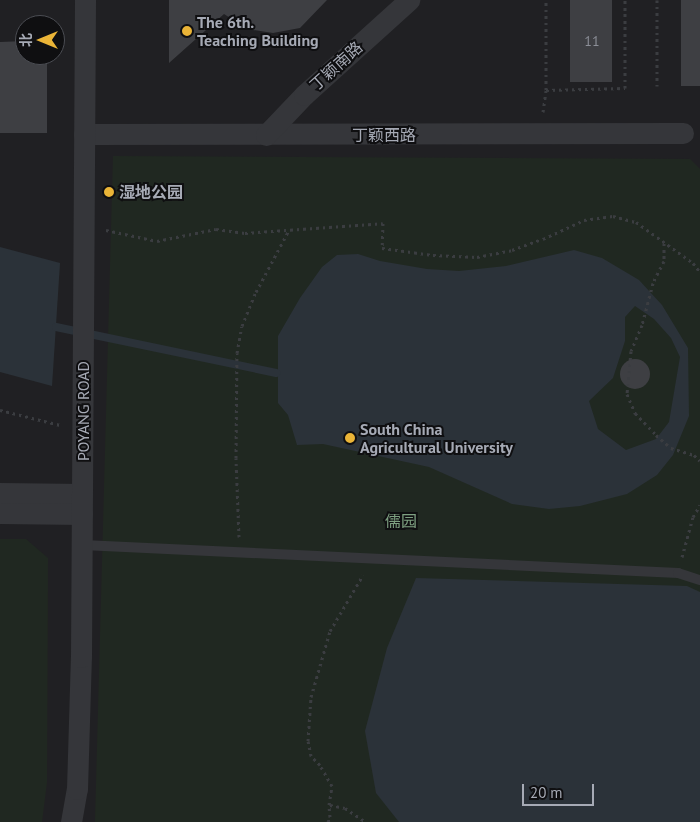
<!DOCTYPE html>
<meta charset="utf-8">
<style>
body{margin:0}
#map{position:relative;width:700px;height:822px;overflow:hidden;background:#141416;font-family:"PT Sans","Noto Sans SC",sans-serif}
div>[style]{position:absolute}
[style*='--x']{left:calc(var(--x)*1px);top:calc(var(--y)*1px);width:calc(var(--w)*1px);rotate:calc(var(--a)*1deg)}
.built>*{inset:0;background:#202023}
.green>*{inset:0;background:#202821}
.water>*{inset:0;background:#2b3239}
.stream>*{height:8px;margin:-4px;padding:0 4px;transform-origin:4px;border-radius:4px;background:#2b3239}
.building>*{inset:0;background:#3e3f43;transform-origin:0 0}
.round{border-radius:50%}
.path>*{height:3px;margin-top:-1.5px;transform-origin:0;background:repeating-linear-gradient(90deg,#3b3d41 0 2.5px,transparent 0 6.5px)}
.service>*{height:10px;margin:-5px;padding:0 5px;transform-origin:5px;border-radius:5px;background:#35363a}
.minor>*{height:21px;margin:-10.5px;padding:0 10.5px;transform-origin:10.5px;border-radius:10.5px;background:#35363a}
.dots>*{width:14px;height:14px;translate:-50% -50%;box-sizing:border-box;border:2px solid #0f0f11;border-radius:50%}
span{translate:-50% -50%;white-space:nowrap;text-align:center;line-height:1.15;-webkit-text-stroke:4px #0f0f11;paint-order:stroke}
.number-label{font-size:14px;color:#8c8f98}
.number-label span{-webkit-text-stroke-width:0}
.poi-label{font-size:16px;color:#a6aab5;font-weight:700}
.left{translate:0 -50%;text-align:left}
.street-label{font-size:16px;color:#a6aab5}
.park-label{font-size:16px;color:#7ea081}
.north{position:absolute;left:15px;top:15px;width:50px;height:50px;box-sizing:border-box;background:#0f0f11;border:1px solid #4b4d53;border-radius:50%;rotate:270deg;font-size:14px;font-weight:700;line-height:20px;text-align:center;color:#a6aab5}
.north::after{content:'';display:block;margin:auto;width:18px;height:22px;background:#eab437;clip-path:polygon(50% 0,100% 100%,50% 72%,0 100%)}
.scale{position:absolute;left:522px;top:784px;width:72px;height:22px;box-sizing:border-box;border:2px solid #a6aab5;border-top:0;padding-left:6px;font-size:15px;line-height:18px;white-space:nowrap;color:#a6aab5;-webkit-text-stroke:4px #0f0f11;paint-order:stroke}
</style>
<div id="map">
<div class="built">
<div style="clip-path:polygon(evenodd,0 0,700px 0,700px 822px,0 822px,0 0,25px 25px,55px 25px,55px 55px,25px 55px,25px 25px)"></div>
</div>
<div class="green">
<div style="clip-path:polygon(113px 156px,690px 159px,700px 169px,700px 822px,95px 822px)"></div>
<div style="clip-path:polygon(0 539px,26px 539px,48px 558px,47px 782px,42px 822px,0 822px)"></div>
</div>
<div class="water">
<div style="clip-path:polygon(0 247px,60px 263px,52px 386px,0 372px)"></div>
<div style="clip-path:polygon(evenodd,574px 250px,602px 258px,639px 280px,662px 305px,688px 348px,689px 416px,673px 455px,657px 475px,627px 494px,580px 506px,549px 509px,512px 504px,429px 467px,323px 444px,297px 445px,288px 415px,278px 403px,278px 336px,300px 298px,322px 267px,337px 255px,358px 254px,380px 261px,427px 269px,459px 271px,506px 266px,574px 250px,635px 306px,654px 319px,671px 338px,680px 357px,669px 422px,656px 439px,626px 450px,598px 429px,589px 401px,613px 378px,625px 341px,625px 317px,635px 306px)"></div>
<div style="clip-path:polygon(416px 578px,687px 586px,700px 592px,700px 822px,399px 822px,376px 793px,365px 731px,387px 648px)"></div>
</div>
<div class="stream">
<div style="--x:56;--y:327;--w:225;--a:11.8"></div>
</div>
<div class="building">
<div style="clip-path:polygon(169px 0,327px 0,300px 28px,273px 33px,247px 29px,224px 14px,169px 63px)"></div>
<div style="left:570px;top:0;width:42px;height:82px"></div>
<div style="left:681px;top:0;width:19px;height:86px"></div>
<div style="clip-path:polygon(25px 41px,25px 55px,47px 55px,47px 133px,0 133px,0 42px)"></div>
<div class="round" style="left:620px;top:359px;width:30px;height:30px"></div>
</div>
<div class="path">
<div style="--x:657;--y:0;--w:86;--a:90"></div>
<div style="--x:546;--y:90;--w:79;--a:-1.5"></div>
<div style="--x:625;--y:88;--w:88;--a:-90"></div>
<div style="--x:543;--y:112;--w:22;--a:-82"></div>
<div style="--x:546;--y:90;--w:90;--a:-90"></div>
<div style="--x:106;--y:230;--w:52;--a:12.2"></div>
<div style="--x:157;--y:241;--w:60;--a:-11.5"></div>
<div style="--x:216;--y:229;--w:29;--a:8"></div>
<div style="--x:245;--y:233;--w:138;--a:-4.1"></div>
<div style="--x:383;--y:223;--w:25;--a:92"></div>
<div style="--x:382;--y:248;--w:51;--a:7.8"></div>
<div style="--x:433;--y:255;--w:44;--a:2.6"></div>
<div style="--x:477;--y:257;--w:36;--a:-11"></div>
<div style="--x:512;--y:250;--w:33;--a:-20"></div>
<div style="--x:543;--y:239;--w:45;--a:-24.9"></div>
<div style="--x:584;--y:220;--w:29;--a:-8"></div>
<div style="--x:613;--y:216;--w:24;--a:15"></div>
<div style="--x:636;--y:222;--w:70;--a:35.7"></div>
<div style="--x:693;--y:263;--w:11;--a:52"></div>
<div style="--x:664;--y:243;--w:18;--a:90"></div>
<div style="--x:664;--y:261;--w:25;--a:117"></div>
<div style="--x:653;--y:283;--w:43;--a:104.7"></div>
<div style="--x:642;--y:325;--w:28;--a:113"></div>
<div style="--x:631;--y:351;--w:43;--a:95.3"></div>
<div style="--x:627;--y:394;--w:21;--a:67"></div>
<div style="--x:635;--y:413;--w:30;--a:46"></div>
<div style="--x:656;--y:435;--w:20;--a:41"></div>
<div style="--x:671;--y:448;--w:24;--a:17"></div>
<div style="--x:694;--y:455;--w:8;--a:45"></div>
<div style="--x:0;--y:410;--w:62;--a:14"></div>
<div style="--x:239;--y:537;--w:79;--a:-92.2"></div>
<div style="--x:236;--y:458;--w:105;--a:-89.5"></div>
<div style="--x:237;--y:353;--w:27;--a:-80"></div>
<div style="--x:242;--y:326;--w:37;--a:-68"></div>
<div style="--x:256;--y:292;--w:70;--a:-62"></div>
<div style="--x:682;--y:557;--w:41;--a:-74.6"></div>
<div style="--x:693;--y:517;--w:14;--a:-60"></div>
<div style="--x:330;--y:805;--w:15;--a:11"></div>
<div style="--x:345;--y:808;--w:25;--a:34"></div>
<div style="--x:328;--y:822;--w:5;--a:-68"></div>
<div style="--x:330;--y:817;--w:12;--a:-95"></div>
<div style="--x:329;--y:805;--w:19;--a:-81"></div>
<div style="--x:332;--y:786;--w:24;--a:-120"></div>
<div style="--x:320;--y:765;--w:13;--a:-135"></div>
<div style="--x:311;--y:756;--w:15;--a:-101"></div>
<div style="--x:308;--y:741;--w:44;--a:-86.1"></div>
<div style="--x:311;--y:697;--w:69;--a:-73.9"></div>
<div style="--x:330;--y:631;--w:65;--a:-59.5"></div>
</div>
<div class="service">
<div style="--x:83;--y:545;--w:596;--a:2.69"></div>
<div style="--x:678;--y:573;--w:23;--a:18"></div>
</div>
<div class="minor">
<div style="--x:84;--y:134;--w:599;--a:-0.1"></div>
<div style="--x:266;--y:135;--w:55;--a:-46.5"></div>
<div style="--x:304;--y:95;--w:142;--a:-42.1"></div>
<div style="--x:0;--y:493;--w:82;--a:0.7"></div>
<div style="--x:0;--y:513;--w:82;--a:0.7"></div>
<div style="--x:71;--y:822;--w:34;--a:-80"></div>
<div style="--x:77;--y:789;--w:132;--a:-88.3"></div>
<div style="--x:81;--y:657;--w:657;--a:-89.65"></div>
</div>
<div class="dots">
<div style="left:187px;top:31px;background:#eab437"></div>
<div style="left:109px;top:192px;background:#eab437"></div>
<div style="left:350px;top:438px;background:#eab437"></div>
</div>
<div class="number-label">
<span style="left:592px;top:41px">11</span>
</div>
<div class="poi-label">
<span class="left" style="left:197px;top:31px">The 6th.<br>Teaching Building</span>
<span class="left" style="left:119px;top:192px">湿地公园</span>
<span class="left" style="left:360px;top:438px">South China<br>Agricultural University</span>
</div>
<div class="street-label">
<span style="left:336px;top:66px;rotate:-42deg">丁颖南路</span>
<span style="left:384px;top:135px">丁颖西路</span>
<span style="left:83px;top:411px;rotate:-90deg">POYANG ROAD</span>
</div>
<div class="park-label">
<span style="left:401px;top:521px">儒园</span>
</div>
<div class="north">北</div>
<div class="scale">20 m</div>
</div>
